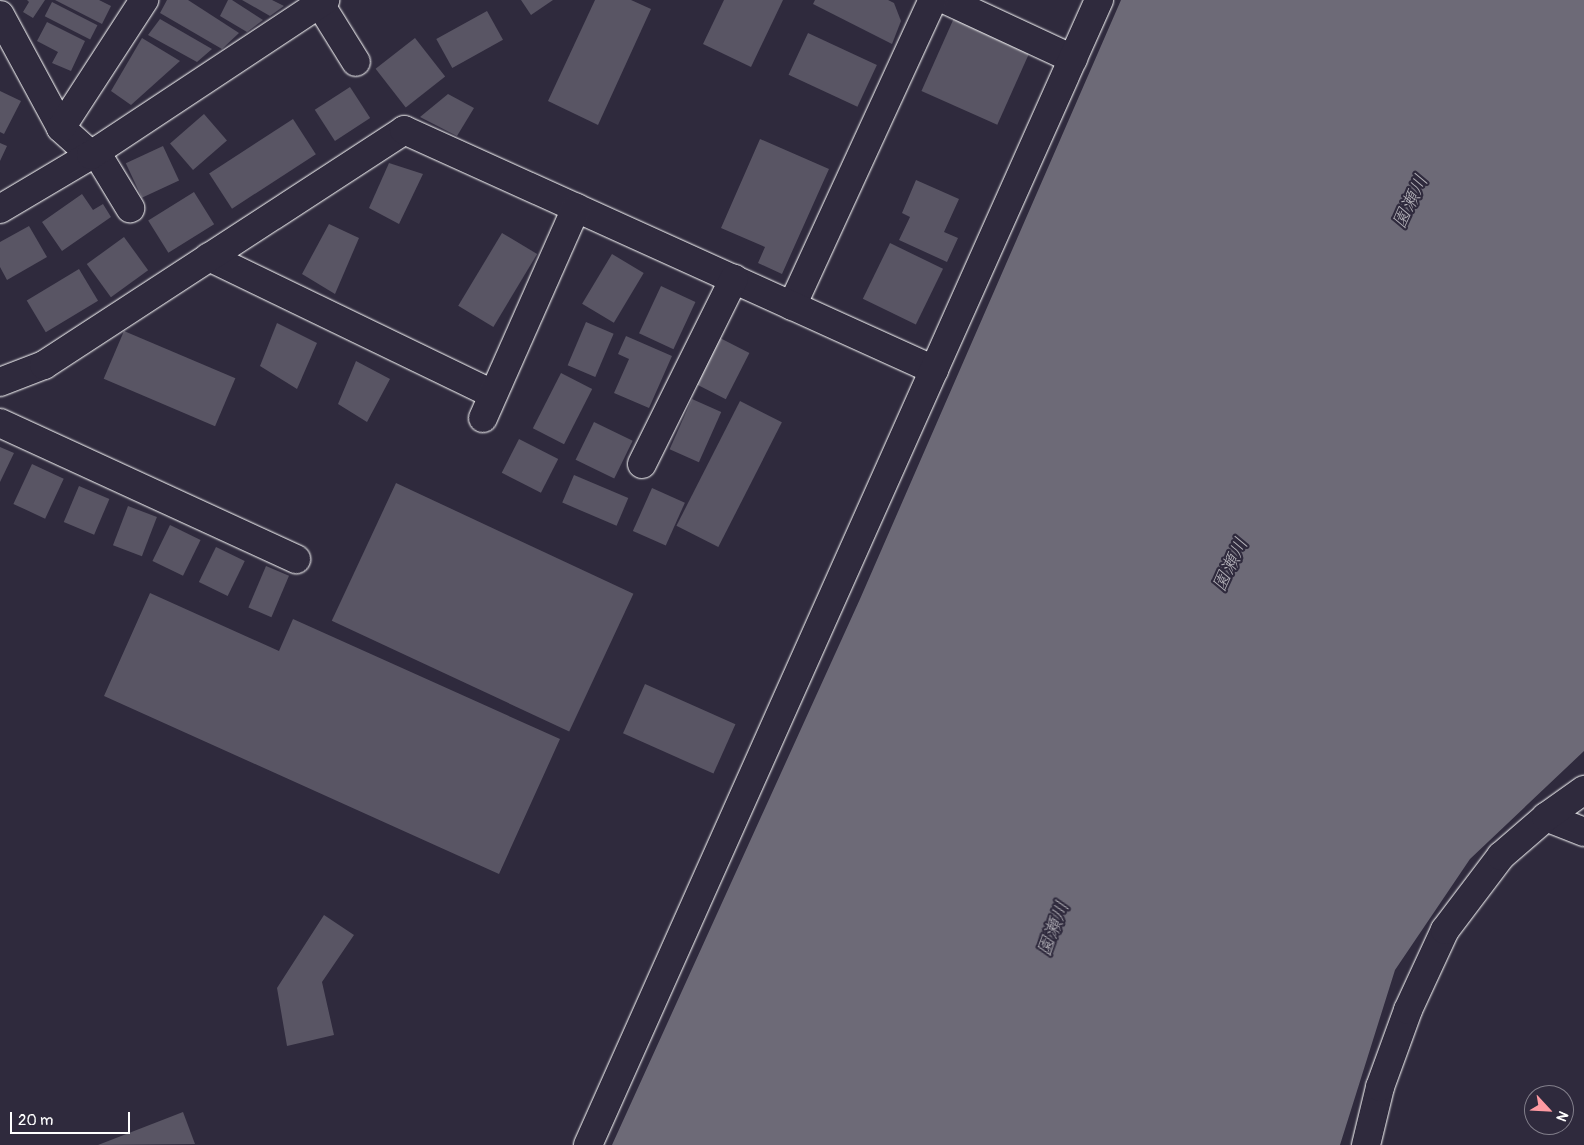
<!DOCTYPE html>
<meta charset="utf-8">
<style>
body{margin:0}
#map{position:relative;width:1584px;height:1145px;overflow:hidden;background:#2f2a3d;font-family:Pangolin,"Klee One",sans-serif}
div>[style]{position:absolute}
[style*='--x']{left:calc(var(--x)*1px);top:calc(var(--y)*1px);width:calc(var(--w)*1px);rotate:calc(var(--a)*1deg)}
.water>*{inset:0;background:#6d6a77}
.building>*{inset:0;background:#595564;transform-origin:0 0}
.roads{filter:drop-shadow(0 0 1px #fff) drop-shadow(0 0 1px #fff)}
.minor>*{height:28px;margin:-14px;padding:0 14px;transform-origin:14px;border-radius:14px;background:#2f2a3d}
.tertiary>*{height:28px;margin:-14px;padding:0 14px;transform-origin:14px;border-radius:14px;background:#2f2a3d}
span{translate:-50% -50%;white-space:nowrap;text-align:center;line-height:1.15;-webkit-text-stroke:4.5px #2f2a3d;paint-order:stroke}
.water-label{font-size:19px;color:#b6b4bb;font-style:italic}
.north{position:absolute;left:1524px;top:1085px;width:50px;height:50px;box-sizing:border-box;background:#2f2a3d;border:1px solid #827f8b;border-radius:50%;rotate:115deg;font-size:14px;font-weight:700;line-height:20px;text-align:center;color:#fff}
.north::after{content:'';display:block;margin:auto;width:18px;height:22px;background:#ff9aa2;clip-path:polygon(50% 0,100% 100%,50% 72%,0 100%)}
.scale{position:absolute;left:10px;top:1112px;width:120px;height:22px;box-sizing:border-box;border:2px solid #fff;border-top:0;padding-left:6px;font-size:15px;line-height:18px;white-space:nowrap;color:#fff;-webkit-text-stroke:4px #2f2a3d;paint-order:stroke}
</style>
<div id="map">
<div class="water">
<div style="clip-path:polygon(1121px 0,1584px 0,1584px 751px,1470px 859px,1395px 970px,1340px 1145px,612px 1145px,860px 599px)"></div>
</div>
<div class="building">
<div style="clip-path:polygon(27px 0,45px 0,33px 18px,23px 12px,29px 2px)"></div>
<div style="clip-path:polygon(55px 0,99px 0,111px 6px,102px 24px)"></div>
<div style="clip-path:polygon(167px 0,188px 0,239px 33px,222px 49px,160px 13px)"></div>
<div style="clip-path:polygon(228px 0,232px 0,263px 20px,247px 32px,220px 16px)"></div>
<div style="clip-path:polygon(242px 0,272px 0,284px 6px,270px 16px)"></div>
<div style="clip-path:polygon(521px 0,553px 0,531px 15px)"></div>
<div style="clip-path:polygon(595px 0,631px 0,651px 9px,598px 125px,548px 101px)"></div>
<div style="clip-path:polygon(724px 0,783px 0,751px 67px,703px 44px)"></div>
<div style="clip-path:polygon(815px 0,888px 0,894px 3px,901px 21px,892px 44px,813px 4px)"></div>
<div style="left:52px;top:2px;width:51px;height:16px;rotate:27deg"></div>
<div style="left:487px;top:11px;width:33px;height:58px;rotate:61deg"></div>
<div style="left:954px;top:18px;width:83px;height:80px;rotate:24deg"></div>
<div style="clip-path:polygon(160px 19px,212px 49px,197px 62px,148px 35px)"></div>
<div style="clip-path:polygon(47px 22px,85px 41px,71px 71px,52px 63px,58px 52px,37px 41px)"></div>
<div style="left:808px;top:33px;width:76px;height:46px;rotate:25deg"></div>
<div style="clip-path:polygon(142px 38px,180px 61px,131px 105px,111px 91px)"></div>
<div style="left:415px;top:38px;width:49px;height:50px;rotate:52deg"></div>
<div style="left:350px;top:87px;width:37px;height:42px;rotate:57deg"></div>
<div style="clip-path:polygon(0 91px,21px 101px,4px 134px,0 132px)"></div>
<div style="clip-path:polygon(448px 94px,474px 108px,457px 136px,420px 117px)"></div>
<div style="left:204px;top:114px;width:35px;height:45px;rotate:49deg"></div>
<div style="left:293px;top:119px;width:42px;height:100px;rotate:57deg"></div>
<div style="clip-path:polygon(760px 139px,829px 169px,782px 274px,758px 263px,765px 247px,721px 228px)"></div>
<div style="clip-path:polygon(0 143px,7px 146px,0 161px)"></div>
<div style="left:163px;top:146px;width:38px;height:41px;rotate:65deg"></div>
<div style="clip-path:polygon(389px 163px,423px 174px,399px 224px,369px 208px)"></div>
<div style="clip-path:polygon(916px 180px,959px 199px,944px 232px,958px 238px,947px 262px,899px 240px,910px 217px,902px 213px)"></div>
<div style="left:194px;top:192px;width:38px;height:54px;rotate:58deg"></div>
<div style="clip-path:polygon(82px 194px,93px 210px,103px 204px,111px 217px,62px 251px,42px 222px)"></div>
<div style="clip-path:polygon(329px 224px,359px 238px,335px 294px,302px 274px)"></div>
<div style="clip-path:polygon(29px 226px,47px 257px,7px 280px,0 267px,0 242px)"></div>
<div style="left:502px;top:233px;width:41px;height:85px;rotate:31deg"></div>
<div style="left:124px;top:237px;width:41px;height:46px;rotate:54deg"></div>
<div style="left:890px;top:243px;width:59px;height:62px;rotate:26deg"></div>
<div style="left:612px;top:254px;width:37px;height:58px;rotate:31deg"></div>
<div style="left:79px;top:269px;width:37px;height:61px;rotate:59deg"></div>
<div style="left:661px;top:286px;width:38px;height:52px;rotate:25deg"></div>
<div style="left:586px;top:322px;width:30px;height:47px;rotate:23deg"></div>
<div style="clip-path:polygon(277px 323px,317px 343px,297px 389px,260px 366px)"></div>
<div style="left:124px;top:331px;width:121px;height:52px;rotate:23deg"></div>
<div style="clip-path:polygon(626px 336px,672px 356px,649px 408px,614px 393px,629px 359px,618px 354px)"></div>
<div style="left:720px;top:338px;width:33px;height:52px;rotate:27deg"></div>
<div style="clip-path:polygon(356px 361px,390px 379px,367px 422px,338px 404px)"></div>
<div style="left:561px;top:373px;width:35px;height:62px;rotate:27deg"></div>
<div style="left:692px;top:399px;width:32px;height:55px;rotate:24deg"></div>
<div style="left:740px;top:401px;width:47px;height:140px;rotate:27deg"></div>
<div style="left:594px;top:422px;width:43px;height:42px;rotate:26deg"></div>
<div style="left:519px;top:439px;width:44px;height:38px;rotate:27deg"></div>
<div style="clip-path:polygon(0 447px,14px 453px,0 482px)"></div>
<div style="left:32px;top:464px;width:35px;height:44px;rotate:25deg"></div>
<div style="left:574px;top:475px;width:59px;height:30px;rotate:23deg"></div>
<div style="left:396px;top:483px;width:262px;height:152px;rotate:25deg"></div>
<div style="left:79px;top:486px;width:33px;height:39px;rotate:23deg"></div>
<div style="left:652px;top:488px;width:36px;height:47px;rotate:24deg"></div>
<div style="left:128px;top:506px;width:31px;height:42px;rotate:21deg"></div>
<div style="left:170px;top:525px;width:34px;height:40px;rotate:26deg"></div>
<div style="left:216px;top:547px;width:32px;height:39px;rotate:26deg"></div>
<div style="left:266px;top:566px;width:25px;height:45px;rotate:23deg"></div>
<div style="clip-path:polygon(150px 593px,279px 651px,293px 619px,560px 739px,499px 874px,104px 696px)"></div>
<div style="left:645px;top:684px;width:99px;height:54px;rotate:24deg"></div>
<div style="clip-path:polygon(324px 915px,354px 935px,322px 982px,334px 1035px,287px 1046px,277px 988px)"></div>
<div style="clip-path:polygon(183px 1112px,195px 1144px,98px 1145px)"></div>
</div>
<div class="roads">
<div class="minor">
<div style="--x:946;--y:0;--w:140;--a:24.9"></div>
<div style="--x:320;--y:4;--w:68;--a:58.2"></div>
<div style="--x:0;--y:15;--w:128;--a:61.6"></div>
<div style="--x:61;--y:128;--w:40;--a:42"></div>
<div style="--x:61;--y:128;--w:153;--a:-57"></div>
<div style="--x:96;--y:152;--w:66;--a:58.7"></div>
<div style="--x:0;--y:209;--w:106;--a:-30.7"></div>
<div style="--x:91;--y:155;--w:281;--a:-33.5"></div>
<div style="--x:209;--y:257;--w:315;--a:25.8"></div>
<div style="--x:792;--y:306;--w:337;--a:-65.3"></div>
<div style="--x:0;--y:382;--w:47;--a:-21.1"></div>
<div style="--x:44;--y:365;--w:430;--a:-33.1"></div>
<div style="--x:404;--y:130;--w:582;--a:24.36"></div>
<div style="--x:483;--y:418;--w:230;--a:-66.1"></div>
<div style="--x:0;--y:423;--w:326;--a:24.7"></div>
<div style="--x:642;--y:464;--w:207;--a:-63.6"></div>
<div style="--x:1546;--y:817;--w:41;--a:21.5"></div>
</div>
<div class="tertiary">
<div style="--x:588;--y:1145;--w:1254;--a:-65.95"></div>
<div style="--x:1366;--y:1145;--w:60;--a:-76.4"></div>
<div style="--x:1380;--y:1087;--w:82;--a:-70"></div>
<div style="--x:1408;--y:1010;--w:88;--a:-65.2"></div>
<div style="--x:1445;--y:930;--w:93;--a:-52.9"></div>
<div style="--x:1501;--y:856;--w:60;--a:-40.9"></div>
<div style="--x:1546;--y:817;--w:47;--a:-35.4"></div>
</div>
</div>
<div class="water-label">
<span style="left:1411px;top:202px;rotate:-64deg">園瀬川</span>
<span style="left:1231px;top:565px;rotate:-64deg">園瀬川</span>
<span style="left:1054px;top:929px;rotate:-69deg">園瀬川</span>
</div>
<div class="north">N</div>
<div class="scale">20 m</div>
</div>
